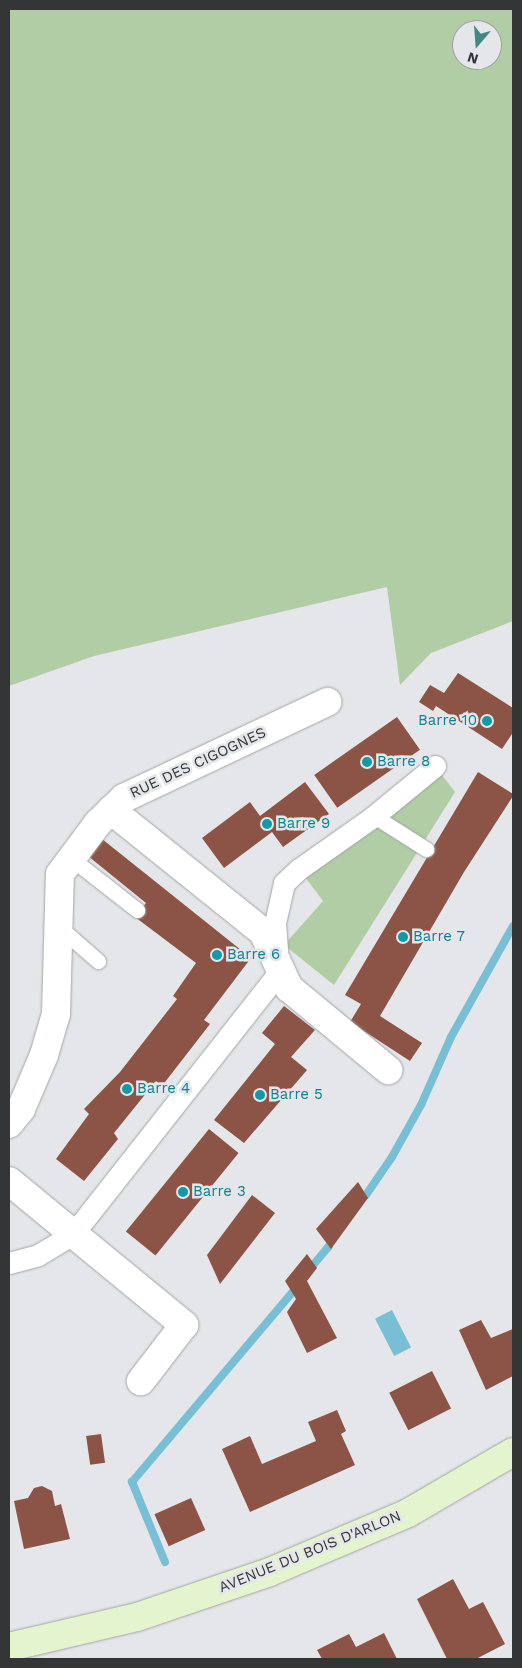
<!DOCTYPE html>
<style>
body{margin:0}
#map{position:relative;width:522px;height:1668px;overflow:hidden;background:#e4e6e9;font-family:"Work Sans",sans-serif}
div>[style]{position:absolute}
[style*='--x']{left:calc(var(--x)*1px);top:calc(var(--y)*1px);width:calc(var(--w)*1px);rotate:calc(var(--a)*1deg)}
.green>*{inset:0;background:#b1cda6}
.water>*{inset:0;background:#78bfd6;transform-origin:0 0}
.stream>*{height:8px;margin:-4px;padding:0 4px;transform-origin:4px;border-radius:4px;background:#78bfd6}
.building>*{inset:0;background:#8c5446;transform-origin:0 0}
.roads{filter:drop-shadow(0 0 1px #a3a5a8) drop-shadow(0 0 1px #a3a5a8)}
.service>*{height:15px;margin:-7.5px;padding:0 7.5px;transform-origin:7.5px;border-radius:7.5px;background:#fff}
.pedestrian>*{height:21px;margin:-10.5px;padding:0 10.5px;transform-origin:10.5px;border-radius:10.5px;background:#fff}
.minor>*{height:28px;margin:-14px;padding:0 14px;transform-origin:14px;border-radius:14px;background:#fff}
.secondary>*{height:28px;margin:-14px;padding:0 14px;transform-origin:14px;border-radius:14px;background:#e3f4cf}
.dots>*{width:14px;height:14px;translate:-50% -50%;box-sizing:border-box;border:2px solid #e4e6e9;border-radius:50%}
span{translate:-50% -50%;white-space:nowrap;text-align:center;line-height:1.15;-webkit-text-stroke:5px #e4e6e9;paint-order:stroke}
.culture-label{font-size:15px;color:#0d838f}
.right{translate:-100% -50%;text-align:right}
.left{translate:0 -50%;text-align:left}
.street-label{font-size:15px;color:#343536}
.frame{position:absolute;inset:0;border:10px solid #343536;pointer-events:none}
.north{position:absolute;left:452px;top:20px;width:50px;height:50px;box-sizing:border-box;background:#e4e6e9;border:1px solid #9e9fa1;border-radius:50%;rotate:198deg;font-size:14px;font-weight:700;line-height:20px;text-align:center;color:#343536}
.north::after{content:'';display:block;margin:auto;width:18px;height:22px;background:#428985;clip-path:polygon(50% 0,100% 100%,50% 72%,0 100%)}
</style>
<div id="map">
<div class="green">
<div style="clip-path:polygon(evenodd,9px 9px,513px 9px,513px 621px,431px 653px,400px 685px,387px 587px,94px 656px,9px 686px,9px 9px,462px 30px,492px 30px,492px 60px,462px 60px,462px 30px)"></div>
<div style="clip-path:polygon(435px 766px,455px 792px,334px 985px,284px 945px,323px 901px,299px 869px)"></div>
</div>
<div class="water">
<div style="left:392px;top:1310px;width:42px;height:19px;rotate:63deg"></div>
</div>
<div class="stream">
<div style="--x:366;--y:1195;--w:46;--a:-55.6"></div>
<div style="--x:392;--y:1157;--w:60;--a:-60.9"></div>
<div style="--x:421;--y:1105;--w:74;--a:-66.2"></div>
<div style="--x:451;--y:1037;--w:127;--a:-60.8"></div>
<div style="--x:314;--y:1264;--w:23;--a:-50"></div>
<div style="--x:165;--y:1562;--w:87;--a:-112.4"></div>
<div style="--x:132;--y:1482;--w:248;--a:-49.8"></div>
</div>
<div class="building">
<div style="clip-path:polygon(458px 673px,513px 708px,513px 735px,512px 734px,502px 749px,436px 706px,433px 711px,419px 702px,430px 685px,444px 693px)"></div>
<div style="left:397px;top:717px;width:40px;height:101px;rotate:55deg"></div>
<div style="clip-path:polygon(478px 772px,513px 794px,513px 796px,464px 872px,380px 1016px,422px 1043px,410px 1061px,350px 1022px,361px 1004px,345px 995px)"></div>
<div style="clip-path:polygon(305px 782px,329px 814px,283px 847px,272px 832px,224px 868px,202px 838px,250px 802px,260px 816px)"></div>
<div style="clip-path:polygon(102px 839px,251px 958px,204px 1020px,210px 1024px,162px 1086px,156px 1081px,114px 1133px,118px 1139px,84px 1181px,56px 1159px,89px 1114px,84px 1109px,120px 1072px,177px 999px,173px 996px,196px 963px,135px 917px,146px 903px,88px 856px)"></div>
<div style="clip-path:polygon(284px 1006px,315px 1030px,291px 1057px,307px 1070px,244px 1143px,214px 1120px,275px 1044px,262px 1033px)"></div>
<div style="left:209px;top:1129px;width:38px;height:132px;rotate:39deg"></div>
<div style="clip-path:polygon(358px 1182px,368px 1198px,331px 1249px,316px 1229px)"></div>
<div style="clip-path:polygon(252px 1195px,275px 1213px,220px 1284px,207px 1255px)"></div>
<div style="clip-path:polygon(307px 1254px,317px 1268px,307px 1281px,337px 1338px,307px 1353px,287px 1312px,296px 1299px,285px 1281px)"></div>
<div style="clip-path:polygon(481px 1320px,491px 1338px,513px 1329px,513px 1376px,486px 1390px,459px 1330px)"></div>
<div style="left:432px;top:1371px;width:42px;height:48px;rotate:63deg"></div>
<div style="clip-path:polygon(337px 1410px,346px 1431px,341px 1434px,355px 1465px,250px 1512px,222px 1449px,250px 1436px,262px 1464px,316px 1441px,308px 1422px)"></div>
<div style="left:101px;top:1434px;width:29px;height:15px;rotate:82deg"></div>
<div style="clip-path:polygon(42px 1486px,52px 1491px,55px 1506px,61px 1504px,70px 1539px,24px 1549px,14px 1501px,28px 1498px,34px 1488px)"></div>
<div style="left:191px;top:1498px;width:35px;height:40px;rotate:66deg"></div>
<div style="clip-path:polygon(453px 1579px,469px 1609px,483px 1602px,505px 1644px,476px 1659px,447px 1659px,417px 1599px)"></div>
<div style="clip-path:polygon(384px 1633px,397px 1659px,322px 1659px,317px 1650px,349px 1634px,356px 1647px)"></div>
</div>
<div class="roads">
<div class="service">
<div style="--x:374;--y:816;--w:62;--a:32.4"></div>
<div style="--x:72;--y:859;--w:83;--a:38.1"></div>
<div style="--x:59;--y:927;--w:52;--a:41.1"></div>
</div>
<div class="pedestrian">
<div style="--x:9;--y:1263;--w:30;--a:-15"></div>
<div style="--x:38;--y:1255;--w:41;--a:-31"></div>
<div style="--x:73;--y:1234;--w:327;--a:-51.8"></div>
<div style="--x:275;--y:977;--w:14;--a:-78"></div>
<div style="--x:278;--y:963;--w:40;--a:-94.3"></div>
<div style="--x:275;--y:923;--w:41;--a:-77.3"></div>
<div style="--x:284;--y:883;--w:21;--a:-43"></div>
<div style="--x:299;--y:869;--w:92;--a:-35.2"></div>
<div style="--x:374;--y:816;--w:79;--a:-39.3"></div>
</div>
<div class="minor">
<div style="--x:111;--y:810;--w:195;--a:38.8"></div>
<div style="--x:263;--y:932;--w:62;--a:65.1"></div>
<div style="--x:289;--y:988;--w:129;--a:39.6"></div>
<div style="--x:9;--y:1124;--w:19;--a:-51"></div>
<div style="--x:21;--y:1109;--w:59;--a:-66.9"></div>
<div style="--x:44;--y:1055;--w:43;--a:-73.7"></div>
<div style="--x:56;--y:1014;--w:140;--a:-88.4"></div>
<div style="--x:60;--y:874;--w:64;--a:-53.3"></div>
<div style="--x:98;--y:823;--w:36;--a:-44"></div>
<div style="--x:124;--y:798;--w:225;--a:-25.3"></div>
<div style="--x:9;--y:1181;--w:227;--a:39.4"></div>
<div style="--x:184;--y:1325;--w:71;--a:127.5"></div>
</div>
<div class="secondary">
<div style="--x:9;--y:1647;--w:131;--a:-13.2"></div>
<div style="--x:137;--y:1617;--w:140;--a:-18.7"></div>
<div style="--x:270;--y:1572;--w:150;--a:-23.1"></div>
<div style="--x:408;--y:1513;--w:121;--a:-30.2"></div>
</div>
</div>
<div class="dots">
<div style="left:487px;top:721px;background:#0f9aa8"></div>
<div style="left:367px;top:762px;background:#0f9aa8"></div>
<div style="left:267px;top:824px;background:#0f9aa8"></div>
<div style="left:403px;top:937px;background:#0f9aa8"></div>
<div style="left:217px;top:955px;background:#0f9aa8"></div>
<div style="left:127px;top:1089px;background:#0f9aa8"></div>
<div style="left:260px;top:1095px;background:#0f9aa8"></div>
<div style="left:183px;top:1192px;background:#0f9aa8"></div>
</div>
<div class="culture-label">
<span class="right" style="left:477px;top:721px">Barre 10</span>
<span class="left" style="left:377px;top:762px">Barre 8</span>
<span class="left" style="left:277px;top:824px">Barre 9</span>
<span class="left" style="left:413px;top:937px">Barre 7</span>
<span class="left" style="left:227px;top:955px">Barre 6</span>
<span class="left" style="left:137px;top:1089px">Barre 4</span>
<span class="left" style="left:270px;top:1095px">Barre 5</span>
<span class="left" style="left:193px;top:1192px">Barre 3</span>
</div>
<div class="street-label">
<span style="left:198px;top:763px;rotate:-25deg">RUE DES CIGOGNES</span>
<span style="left:310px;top:1552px;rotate:-22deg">AVENUE DU BOIS D'ARLON</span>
</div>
<div class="frame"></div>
<div class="north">N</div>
</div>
